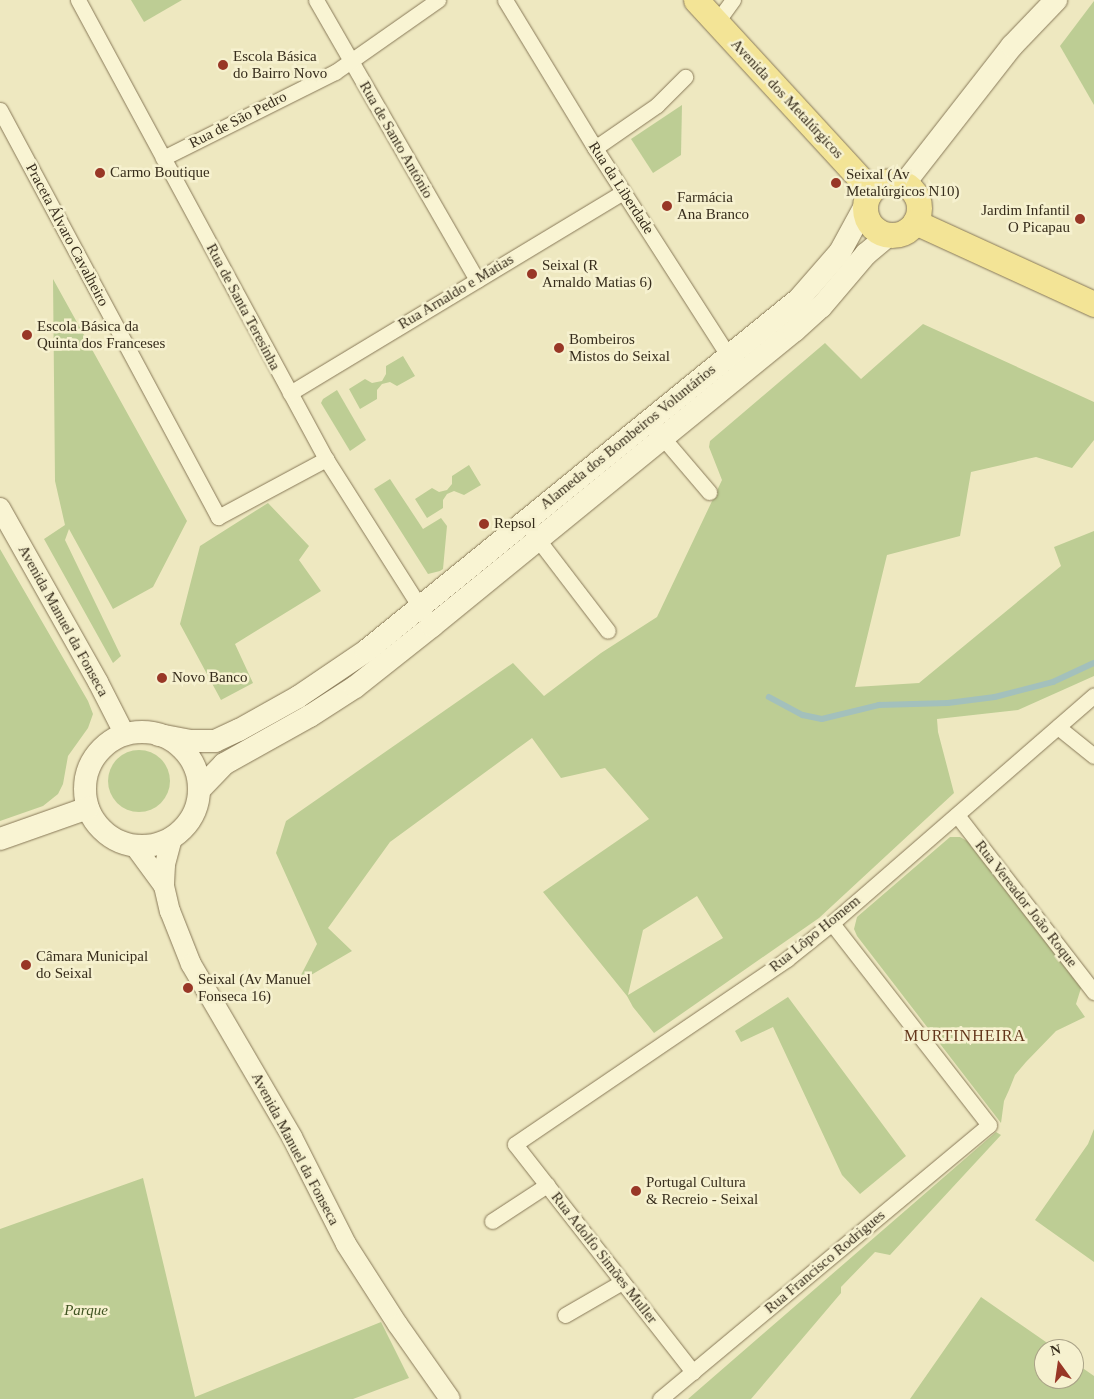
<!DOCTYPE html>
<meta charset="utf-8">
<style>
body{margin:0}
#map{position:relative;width:1094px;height:1399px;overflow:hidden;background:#eee8c0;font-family:Georgia,serif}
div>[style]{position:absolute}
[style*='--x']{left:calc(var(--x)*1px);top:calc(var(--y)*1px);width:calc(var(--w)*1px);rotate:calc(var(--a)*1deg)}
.green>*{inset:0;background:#bdcd94}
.round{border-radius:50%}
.stream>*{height:5.5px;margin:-2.75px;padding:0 2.75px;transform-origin:2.75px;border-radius:2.75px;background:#a3c0bc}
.roads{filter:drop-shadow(0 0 1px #887958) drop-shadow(0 0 1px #887958)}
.minor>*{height:15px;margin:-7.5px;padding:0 7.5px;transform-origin:7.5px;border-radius:7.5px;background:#f9f4d3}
.tertiary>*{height:20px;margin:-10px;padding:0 10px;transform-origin:10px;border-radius:10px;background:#f9f4d3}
.secondary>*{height:22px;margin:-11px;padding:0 11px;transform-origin:11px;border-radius:11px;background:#f9f4d3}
.secondary>.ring{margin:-11px;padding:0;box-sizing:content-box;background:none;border:22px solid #f9f4d3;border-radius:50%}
.primary>*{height:25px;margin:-12.5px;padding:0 12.5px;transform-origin:12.5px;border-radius:12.5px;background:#f3e496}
.primary>.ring{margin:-12.5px;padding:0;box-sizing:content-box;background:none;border:25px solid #f3e496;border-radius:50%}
.dots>*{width:14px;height:14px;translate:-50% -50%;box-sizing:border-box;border:2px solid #f6f1cf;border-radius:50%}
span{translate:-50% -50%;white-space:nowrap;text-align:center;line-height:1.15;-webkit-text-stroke:5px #f6f1cf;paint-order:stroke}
.poi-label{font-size:15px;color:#372d1c}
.left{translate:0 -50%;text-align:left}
.right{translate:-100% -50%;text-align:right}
.street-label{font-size:15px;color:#372d1c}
.park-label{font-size:15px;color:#405422;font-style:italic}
.neighbourhood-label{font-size:16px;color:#64361b;letter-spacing:1px}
.north{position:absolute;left:1034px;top:1339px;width:50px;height:50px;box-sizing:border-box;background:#f6f1cf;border:1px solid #aaa387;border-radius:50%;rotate:346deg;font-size:14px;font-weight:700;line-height:20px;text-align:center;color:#372d1c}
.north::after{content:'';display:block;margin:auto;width:18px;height:22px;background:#983726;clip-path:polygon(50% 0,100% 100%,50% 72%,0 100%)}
</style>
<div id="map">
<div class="green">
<div style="clip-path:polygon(131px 0,182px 0,144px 22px)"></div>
<div style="clip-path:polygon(1094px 1px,1094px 105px,1060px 46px)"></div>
<div style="clip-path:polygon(682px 105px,681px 155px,653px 173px,631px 139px)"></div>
<div style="clip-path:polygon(53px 279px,187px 521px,153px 587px,113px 609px,69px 529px,65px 540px,121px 656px,113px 663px,44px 539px,65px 525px,55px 481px)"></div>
<div style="clip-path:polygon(evenodd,923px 324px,1094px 402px,1094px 440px,1072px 468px,1036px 457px,971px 472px,960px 536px,887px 555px,855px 687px,919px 683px,1061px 566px,1054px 547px,1094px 531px,1094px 676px,1018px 710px,937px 719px,938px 732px,954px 793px,819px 918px,654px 1033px,633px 1007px,627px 996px,543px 892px,649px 819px,605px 768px,561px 778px,532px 738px,390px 842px,328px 928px,352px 951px,311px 975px,301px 975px,317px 944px,276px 853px,286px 821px,513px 663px,544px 696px,601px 653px,657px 617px,722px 480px,709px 447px,710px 441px,825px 343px,861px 379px,923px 324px,697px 896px,723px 938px,628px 995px,643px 930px,697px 896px)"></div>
<div style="clip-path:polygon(403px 356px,415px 376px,397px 386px,390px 382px,382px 384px,377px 390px,377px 399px,360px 409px,349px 389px,365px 379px,372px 383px,382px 381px,386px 374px,386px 366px)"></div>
<div style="clip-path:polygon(337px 390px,366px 440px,350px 451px,321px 403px,323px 399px)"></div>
<div style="clip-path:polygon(469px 465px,481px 485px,464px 495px,454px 491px,447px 494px,443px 500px,443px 508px,427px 518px,415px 499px,432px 488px,439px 492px,447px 490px,452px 484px,452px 476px)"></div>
<div style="clip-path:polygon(390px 479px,423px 529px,441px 518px,447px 526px,443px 569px,440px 571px,428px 574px,374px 489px)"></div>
<div style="clip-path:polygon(268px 503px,309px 546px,299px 560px,321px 591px,235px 644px,253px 683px,221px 700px,180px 624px,200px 546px)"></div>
<div style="clip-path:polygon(0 549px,88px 701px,93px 714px,88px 728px,68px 756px,63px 784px,58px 794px,43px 806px,0 821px)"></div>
<div class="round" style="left:108px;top:750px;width:62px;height:62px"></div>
<div style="clip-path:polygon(950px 837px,960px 837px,967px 841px,1081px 988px,1076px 1004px,1085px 1017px,1056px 1031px,1026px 1062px,1015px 1075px,1009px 1090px,1004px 1101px,1001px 1123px,857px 936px,854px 929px,857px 917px)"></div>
<div style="clip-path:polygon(788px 997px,906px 1156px,860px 1194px,842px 1175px,773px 1027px,741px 1042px,735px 1031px)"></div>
<div style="clip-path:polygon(1094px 1129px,1094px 1262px,1035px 1220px,1088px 1144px)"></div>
<div style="clip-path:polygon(996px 1132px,1001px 1135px,890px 1255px,875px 1252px,841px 1287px,841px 1293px,751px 1399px,688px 1399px)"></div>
<div style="clip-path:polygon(143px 1178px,195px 1397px,381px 1322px,409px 1378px,353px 1399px,0 1399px,0 1229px)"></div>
<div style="clip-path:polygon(981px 1297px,1056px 1349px,1044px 1349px,1044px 1379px,1074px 1379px,1074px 1362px,1094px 1376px,1094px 1399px,910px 1399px)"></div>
</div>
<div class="stream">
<div style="--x:769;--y:697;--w:38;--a:28"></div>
<div style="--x:803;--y:715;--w:19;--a:12"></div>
<div style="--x:822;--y:719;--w:59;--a:-13.8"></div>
<div style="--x:879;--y:705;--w:69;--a:-1.7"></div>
<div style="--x:948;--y:703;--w:47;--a:-7.3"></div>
<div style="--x:995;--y:697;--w:60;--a:-14.5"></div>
<div style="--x:1053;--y:682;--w:45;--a:-24.9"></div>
</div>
<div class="roads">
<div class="minor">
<div style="--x:78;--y:0;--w:522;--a:61.62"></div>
<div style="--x:326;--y:459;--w:185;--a:57.6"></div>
<div style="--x:316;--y:0;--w:323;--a:60.1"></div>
<div style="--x:505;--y:0;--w:173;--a:58.7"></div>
<div style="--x:595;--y:148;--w:255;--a:57.3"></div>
<div style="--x:716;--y:23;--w:29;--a:-54"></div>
<div style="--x:0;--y:110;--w:462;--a:61.8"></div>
<div style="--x:218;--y:517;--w:123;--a:-28.2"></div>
<div style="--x:595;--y:148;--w:75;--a:-34.7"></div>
<div style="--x:657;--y:105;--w:40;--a:-45"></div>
<div style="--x:163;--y:158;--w:192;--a:-26.6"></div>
<div style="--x:335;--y:72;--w:126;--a:-35"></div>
<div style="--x:290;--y:393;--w:389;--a:-31.1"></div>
<div style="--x:658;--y:432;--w:79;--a:49.6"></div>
<div style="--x:533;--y:533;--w:123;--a:52.6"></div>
<div style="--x:1058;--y:727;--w:46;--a:38.9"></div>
<div style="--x:957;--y:815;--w:224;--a:52.3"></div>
<div style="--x:492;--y:1221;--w:66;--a:-33.2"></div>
<div style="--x:565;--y:1315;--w:66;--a:-30.1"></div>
<div style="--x:693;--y:1372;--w:289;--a:-128"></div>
<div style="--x:515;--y:1144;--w:329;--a:-34.2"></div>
<div style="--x:787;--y:959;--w:58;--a:-38.7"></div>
<div style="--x:832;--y:923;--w:347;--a:-41"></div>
<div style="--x:660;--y:1399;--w:428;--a:-39.8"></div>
<div style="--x:989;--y:1125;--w:256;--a:-127.9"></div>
</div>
<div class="tertiary">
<div style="--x:0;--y:508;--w:200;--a:60.6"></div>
<div style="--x:98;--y:682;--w:59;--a:63"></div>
<div style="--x:172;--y:838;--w:28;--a:105"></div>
<div style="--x:165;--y:865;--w:21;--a:93"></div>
<div style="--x:164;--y:886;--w:26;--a:77"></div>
<div style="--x:170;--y:911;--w:57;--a:68.4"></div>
<div style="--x:191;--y:964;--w:200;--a:59.7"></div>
<div style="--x:292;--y:1137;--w:120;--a:63.2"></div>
<div style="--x:346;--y:1244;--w:96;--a:57.3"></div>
<div style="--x:398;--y:1325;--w:90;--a:54.9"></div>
<div style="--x:134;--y:845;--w:51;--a:53.8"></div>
</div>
<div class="secondary">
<div style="--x:904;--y:184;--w:175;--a:-52"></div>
<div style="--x:1012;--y:46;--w:64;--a:-46.3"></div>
<div class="ring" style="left:85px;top:732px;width:92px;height:92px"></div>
<div style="--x:159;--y:735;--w:31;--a:11"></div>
<div style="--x:189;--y:741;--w:26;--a:0"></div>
<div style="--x:215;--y:741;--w:26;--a:-25"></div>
<div style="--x:239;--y:730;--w:68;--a:-29.2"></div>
<div style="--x:298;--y:697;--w:82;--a:-34.1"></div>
<div style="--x:366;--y:651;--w:558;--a:-39.11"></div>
<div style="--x:799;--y:299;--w:62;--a:-48.9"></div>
<div style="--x:840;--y:252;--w:50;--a:-61.4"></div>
<div style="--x:199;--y:790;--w:36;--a:-46"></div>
<div style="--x:224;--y:764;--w:98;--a:-29.2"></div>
<div style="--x:310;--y:716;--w:54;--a:-32.8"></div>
<div style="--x:355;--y:687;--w:98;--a:-38.4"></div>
<div style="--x:432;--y:626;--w:467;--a:-39.2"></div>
<div style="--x:794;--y:331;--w:36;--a:-42"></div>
<div style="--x:821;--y:307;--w:70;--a:-49.7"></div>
<div style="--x:866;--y:254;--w:30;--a:-40"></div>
<div style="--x:0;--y:839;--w:93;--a:-19.4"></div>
</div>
<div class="primary">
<div style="--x:696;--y:0;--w:258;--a:47.4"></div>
<div class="ring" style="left:865px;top:181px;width:29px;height:29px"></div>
<div style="--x:915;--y:222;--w:197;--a:24.6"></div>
</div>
</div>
<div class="dots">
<div style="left:223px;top:65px;background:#983726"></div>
<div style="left:100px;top:173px;background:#983726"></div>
<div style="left:836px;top:183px;background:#983726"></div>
<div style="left:667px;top:206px;background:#983726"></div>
<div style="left:1080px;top:219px;background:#983726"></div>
<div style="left:532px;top:274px;background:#983726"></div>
<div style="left:27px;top:335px;background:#983726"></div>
<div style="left:559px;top:348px;background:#983726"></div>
<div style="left:484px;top:524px;background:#983726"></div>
<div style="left:162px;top:678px;background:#983726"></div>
<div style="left:26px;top:965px;background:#983726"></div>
<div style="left:188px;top:988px;background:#983726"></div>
<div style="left:636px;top:1191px;background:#983726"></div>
</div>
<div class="poi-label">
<span class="left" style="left:233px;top:65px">Escola Básica<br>do Bairro Novo</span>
<span class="left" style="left:110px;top:173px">Carmo Boutique</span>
<span class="left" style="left:846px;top:183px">Seixal (Av<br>Metalúrgicos N10)</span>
<span class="left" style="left:677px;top:206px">Farmácia<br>Ana Branco</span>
<span class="right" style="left:1070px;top:219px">Jardim Infantil<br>O Picapau</span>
<span class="left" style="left:542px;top:274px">Seixal (R<br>Arnaldo Matias 6)</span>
<span class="left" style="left:37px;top:335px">Escola Básica da<br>Quinta dos Franceses</span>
<span class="left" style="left:569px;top:348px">Bombeiros<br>Mistos do Seixal</span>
<span class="left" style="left:494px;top:524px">Repsol</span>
<span class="left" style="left:172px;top:678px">Novo Banco</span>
<span class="left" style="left:36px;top:965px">Câmara Municipal<br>do Seixal</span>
<span class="left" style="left:198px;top:988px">Seixal (Av Manuel<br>Fonseca 16)</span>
<span class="left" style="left:646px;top:1191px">Portugal Cultura<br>&amp; Recreio - Seixal</span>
</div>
<div class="street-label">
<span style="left:787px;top:99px;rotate:47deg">Avenida dos Metalúrgicos</span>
<span style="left:238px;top:120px;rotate:-27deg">Rua de São Pedro</span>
<span style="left:396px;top:140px;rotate:60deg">Rua de Santo António</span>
<span style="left:621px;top:188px;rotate:57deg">Rua da Liberdade</span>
<span style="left:67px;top:235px;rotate:62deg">Praceta Álvaro Cavalheiro</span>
<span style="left:456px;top:292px;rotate:-31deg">Rua Arnaldo e Matias</span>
<span style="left:243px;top:307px;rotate:62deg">Rua de Santa Teresinha</span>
<span style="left:628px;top:437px;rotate:-39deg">Alameda dos Bombeiros Voluntários</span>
<span style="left:63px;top:621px;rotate:61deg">Avenida Manuel da Fonseca</span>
<span style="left:1026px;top:904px;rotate:52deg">Rua Vereador João Roque</span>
<span style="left:815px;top:934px;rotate:-39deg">Rua Lôpo Homem</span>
<span style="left:295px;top:1149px;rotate:62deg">Avenida Manuel da Fonseca</span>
<span style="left:604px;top:1258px;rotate:52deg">Rua Adolfo Simões Muller</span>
<span style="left:825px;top:1262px;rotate:-40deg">Rua Francisco Rodrigues</span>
</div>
<div class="park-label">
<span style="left:86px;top:1311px">Parque</span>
</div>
<div class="neighbourhood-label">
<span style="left:965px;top:1036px">MURTINHEIRA</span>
</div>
<div class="north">N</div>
</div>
